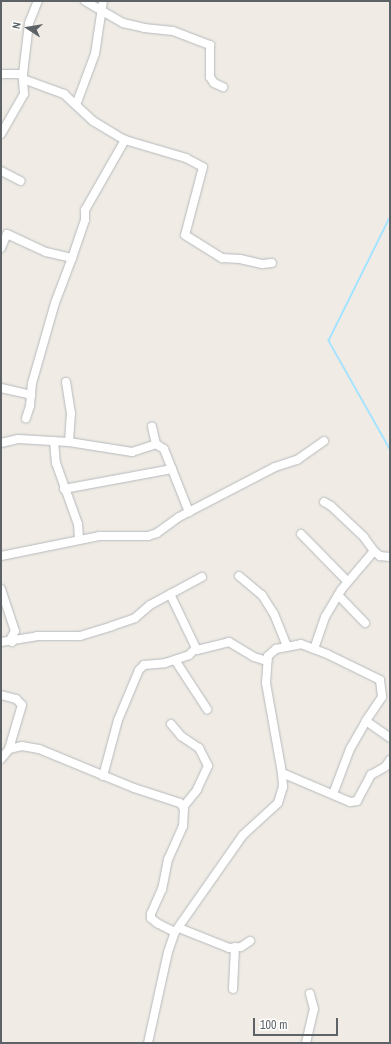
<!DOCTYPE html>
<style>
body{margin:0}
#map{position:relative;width:391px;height:1044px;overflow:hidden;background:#f0ece5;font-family:"Archivo Narrow",sans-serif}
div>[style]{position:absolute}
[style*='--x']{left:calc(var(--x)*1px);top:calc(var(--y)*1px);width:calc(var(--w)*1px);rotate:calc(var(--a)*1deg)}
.stream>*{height:1.5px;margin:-0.75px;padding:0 0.75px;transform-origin:0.75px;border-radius:0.75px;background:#a6e3ff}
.roads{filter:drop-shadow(0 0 1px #b5b9bc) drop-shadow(0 0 1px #b5b9bc)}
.minor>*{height:8px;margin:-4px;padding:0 4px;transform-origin:4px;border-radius:4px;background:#fff}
span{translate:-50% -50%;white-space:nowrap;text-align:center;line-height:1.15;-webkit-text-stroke:4px #fff;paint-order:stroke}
.frame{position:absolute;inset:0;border:2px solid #5c6266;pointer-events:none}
.north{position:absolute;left:8px;top:8px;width:40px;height:40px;-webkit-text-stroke:3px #fff;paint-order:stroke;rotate:282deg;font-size:11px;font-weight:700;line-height:16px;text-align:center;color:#5c6266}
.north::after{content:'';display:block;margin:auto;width:14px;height:18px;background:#5c6266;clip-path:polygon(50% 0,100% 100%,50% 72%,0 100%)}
.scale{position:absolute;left:253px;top:1018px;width:85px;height:18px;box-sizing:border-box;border:2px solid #5c6266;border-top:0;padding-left:5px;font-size:12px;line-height:14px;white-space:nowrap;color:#5c6266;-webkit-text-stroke:3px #fff;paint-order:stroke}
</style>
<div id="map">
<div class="stream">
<div style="--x:390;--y:218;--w:137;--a:116.4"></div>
<div style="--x:329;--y:341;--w:124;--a:60.5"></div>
</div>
<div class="roads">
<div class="minor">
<div style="--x:85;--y:1;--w:44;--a:30.1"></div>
<div style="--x:123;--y:23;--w:22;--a:13"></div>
<div style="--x:144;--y:28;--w:29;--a:6"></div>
<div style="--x:173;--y:31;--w:40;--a:21"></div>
<div style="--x:210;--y:45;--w:32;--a:90"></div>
<div style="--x:210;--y:77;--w:7;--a:56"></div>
<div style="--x:214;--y:83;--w:10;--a:24"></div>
<div style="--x:1;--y:74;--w:22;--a:0"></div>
<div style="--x:23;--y:74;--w:51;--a:-83.3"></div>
<div style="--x:29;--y:23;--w:24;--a:-68"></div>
<div style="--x:21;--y:74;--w:5;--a:68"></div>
<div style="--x:23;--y:79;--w:44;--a:20.1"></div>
<div style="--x:64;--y:94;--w:40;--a:43"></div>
<div style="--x:93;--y:121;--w:37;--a:31"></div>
<div style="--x:125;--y:140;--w:64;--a:16.4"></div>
<div style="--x:186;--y:158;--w:19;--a:28"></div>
<div style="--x:203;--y:167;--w:70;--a:104.8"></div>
<div style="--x:185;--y:235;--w:44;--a:31.9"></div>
<div style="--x:222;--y:258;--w:18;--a:3"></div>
<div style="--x:240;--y:259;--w:23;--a:13"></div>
<div style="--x:262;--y:264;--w:10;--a:-6"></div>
<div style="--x:76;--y:105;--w:54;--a:-69.6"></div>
<div style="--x:95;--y:54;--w:54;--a:-81.4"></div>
<div style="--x:1;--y:134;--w:46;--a:-60.1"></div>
<div style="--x:24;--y:94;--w:15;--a:-94"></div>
<div style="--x:1;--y:171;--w:22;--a:27"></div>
<div style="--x:1;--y:248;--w:15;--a:-67"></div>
<div style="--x:7;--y:234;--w:43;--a:24.8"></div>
<div style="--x:46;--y:252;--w:27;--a:13"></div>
<div style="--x:72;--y:258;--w:48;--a:110.7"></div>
<div style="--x:55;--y:303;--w:83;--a:106"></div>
<div style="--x:32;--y:383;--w:23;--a:95"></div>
<div style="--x:30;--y:406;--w:13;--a:108"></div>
<div style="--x:72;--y:258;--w:40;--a:-71.1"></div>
<div style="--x:85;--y:220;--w:10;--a:-90"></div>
<div style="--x:85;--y:210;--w:81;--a:-60.3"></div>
<div style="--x:66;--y:382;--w:31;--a:81"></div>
<div style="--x:71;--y:413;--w:29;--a:94"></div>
<div style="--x:1;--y:388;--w:31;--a:13"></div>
<div style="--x:54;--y:441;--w:22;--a:85"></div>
<div style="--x:56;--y:463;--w:65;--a:70.2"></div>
<div style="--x:78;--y:524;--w:15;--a:86"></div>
<div style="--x:1;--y:443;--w:17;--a:-13"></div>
<div style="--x:18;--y:439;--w:51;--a:3.4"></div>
<div style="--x:69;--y:442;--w:64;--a:9"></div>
<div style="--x:132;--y:452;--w:25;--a:-18"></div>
<div style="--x:156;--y:444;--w:18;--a:-103"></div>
<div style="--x:156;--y:444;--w:9;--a:32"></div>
<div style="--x:164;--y:449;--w:68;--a:68.4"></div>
<div style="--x:64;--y:489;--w:110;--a:-10.5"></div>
<div style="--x:301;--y:534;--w:66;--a:45.6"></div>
<div style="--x:374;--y:551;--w:8;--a:40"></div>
<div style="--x:380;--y:556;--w:10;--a:6"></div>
<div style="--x:1;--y:556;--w:100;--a:-11.5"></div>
<div style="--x:99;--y:536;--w:49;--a:0"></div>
<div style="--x:148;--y:536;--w:9;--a:-18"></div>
<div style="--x:157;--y:533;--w:27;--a:-36"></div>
<div style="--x:179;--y:517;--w:108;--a:-27.5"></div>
<div style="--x:275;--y:467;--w:23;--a:-18"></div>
<div style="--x:297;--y:460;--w:33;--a:-35"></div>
<div style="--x:239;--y:576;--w:30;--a:40"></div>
<div style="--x:262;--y:595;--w:22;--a:58"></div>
<div style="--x:274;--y:614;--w:35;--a:68"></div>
<div style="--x:1;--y:589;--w:44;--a:71.6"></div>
<div style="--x:15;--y:631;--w:10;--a:119"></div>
<div style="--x:10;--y:640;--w:3;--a:45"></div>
<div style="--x:170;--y:594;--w:62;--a:64.3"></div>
<div style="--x:197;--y:650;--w:33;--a:-14"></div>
<div style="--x:229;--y:642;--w:29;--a:31"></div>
<div style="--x:254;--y:657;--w:14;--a:17"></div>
<div style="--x:338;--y:595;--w:39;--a:46"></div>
<div style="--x:1;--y:642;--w:36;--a:-9"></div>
<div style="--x:37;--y:636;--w:43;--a:0"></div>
<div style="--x:80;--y:636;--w:34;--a:-17"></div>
<div style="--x:112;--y:626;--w:24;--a:-19"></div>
<div style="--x:135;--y:618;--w:20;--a:-41"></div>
<div style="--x:150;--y:605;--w:59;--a:-28.3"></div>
<div style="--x:314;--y:649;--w:34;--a:-71"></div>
<div style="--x:325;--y:617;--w:31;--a:-59"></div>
<div style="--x:341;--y:590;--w:51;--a:-49.8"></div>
<div style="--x:374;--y:551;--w:17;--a:-126"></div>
<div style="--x:364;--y:537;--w:45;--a:-136.8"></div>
<div style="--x:331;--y:506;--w:8;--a:-150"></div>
<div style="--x:175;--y:660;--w:59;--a:56.9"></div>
<div style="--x:1;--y:695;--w:16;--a:15"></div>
<div style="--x:16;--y:699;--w:8;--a:45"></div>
<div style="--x:22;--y:705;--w:46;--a:106.5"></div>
<div style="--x:171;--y:724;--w:16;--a:50"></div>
<div style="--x:181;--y:736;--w:22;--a:34"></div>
<div style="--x:199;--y:748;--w:20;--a:63"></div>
<div style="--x:208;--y:766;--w:26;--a:115"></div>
<div style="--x:197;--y:790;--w:22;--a:129"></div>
<div style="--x:1;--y:759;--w:13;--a:-51"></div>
<div style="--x:9;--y:749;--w:13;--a:-13"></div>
<div style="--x:22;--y:746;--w:17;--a:10"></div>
<div style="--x:39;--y:749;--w:103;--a:22.3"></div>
<div style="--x:134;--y:788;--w:48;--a:18.1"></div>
<div style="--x:180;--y:803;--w:6;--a:51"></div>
<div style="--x:184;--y:808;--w:18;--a:93"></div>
<div style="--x:183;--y:826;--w:36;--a:114"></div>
<div style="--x:168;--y:859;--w:31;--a:101"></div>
<div style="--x:162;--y:889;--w:27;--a:114"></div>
<div style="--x:151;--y:914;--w:4;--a:90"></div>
<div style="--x:151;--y:918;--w:8;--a:40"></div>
<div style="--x:157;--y:923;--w:20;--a:27"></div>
<div style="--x:282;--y:773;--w:74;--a:23.1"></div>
<div style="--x:350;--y:802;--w:7;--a:-8"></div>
<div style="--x:357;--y:801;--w:30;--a:-62"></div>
<div style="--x:371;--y:775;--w:16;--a:-30"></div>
<div style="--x:385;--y:767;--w:9;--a:-54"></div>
<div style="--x:103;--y:776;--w:58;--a:-75"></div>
<div style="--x:118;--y:720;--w:54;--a:-67.2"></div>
<div style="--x:139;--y:670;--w:7;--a:-45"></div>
<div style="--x:144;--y:665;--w:21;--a:-5"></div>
<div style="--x:165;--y:663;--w:25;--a:-18"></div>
<div style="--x:189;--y:655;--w:8;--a:-45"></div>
<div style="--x:333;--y:794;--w:48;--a:-69.3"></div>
<div style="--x:350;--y:749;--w:32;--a:-60"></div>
<div style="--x:179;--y:928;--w:54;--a:21.8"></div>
<div style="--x:229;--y:948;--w:12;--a:-5"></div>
<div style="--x:241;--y:947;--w:11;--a:-34"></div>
<div style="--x:233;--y:989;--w:42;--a:-87.3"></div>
<div style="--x:148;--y:1043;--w:93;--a:-77.6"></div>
<div style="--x:168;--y:952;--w:21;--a:-71"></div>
<div style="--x:175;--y:932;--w:118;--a:-55"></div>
<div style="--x:243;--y:835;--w:47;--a:-42.4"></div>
<div style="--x:278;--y:803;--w:17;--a:-73"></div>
<div style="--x:283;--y:787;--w:14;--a:-94"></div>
<div style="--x:282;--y:773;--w:91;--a:-100.1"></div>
<div style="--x:266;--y:683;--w:27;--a:-86"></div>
<div style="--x:268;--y:656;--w:11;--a:-41"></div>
<div style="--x:276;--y:649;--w:25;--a:-11"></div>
<div style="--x:301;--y:644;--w:28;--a:21"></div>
<div style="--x:327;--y:654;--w:59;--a:26.1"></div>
<div style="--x:380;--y:680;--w:17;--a:83"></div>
<div style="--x:382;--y:697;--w:29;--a:124"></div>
<div style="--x:366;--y:721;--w:29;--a:35"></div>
<div style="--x:306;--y:1043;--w:35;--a:-77"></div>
<div style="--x:314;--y:1009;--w:16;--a:-105"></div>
</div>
</div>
<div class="frame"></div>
<div class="north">N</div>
<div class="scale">100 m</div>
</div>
